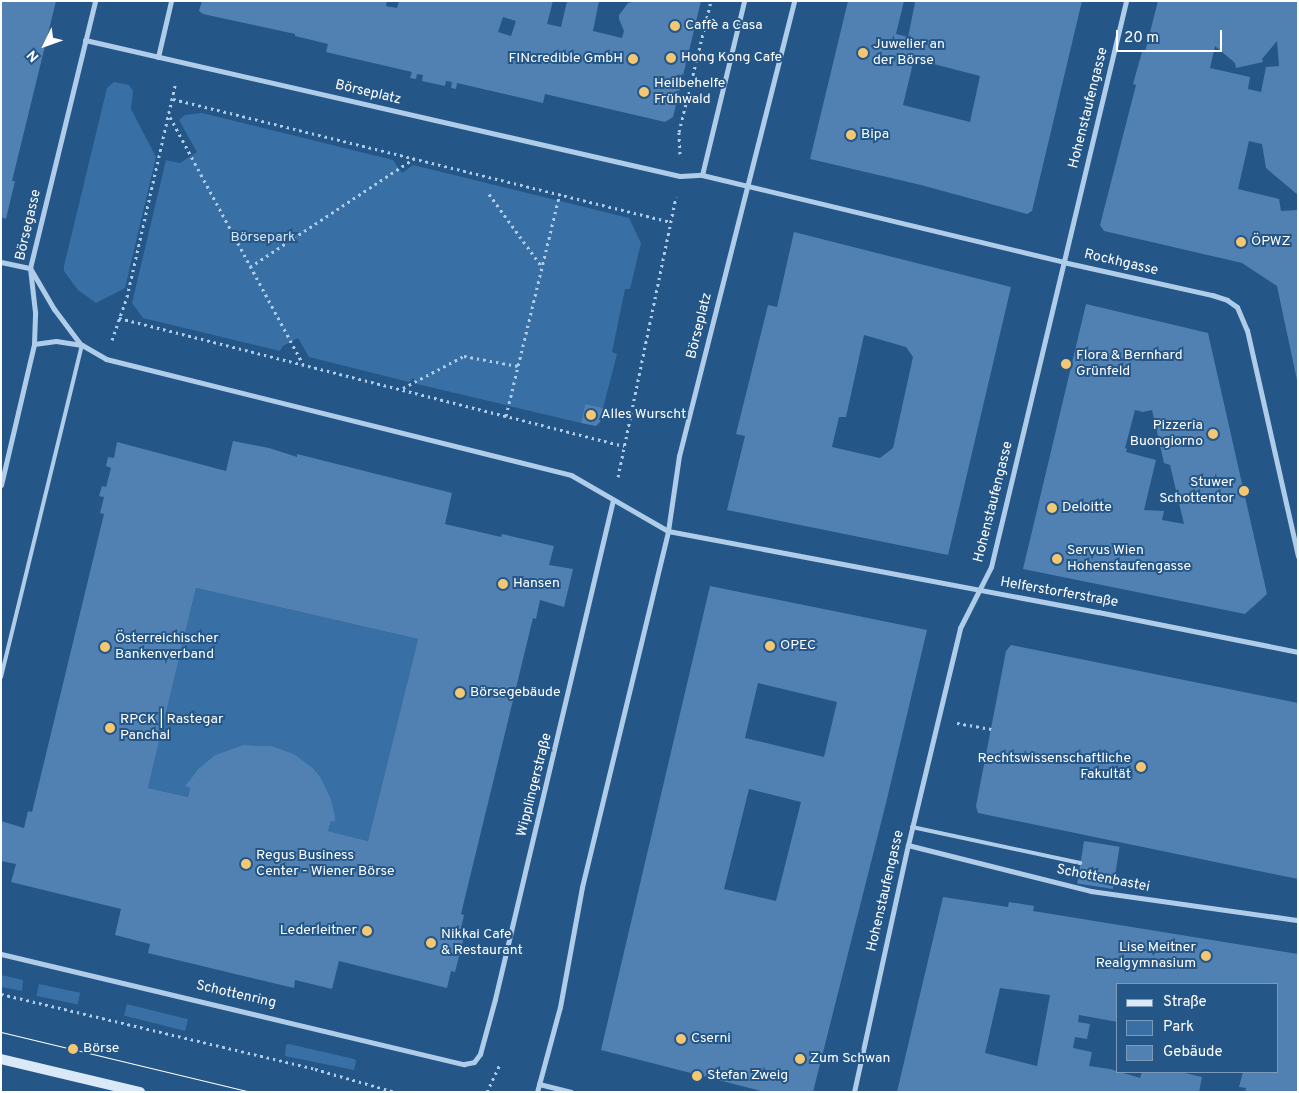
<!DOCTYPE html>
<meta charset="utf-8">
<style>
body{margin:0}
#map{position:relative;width:1299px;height:1093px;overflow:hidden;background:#245688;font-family:Overpass,sans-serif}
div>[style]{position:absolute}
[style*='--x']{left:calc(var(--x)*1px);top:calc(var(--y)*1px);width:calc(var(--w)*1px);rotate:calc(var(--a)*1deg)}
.green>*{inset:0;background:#3870a5;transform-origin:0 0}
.building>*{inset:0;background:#5081b2;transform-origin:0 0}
.path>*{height:3px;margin-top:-1.5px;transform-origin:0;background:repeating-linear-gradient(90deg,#afcde9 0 2.5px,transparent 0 6.5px)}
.service>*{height:4px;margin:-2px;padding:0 2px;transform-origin:2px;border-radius:2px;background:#afcde9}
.pedestrian>*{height:4.5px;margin:-2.25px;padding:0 2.25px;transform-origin:2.25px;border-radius:2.25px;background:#afcde9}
.minor>*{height:5px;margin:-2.5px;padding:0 2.5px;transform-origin:2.5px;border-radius:2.5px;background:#afcde9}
.secondary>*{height:10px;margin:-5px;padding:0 5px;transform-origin:5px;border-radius:5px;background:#dae9f8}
.tram>*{height:1px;margin:-0.5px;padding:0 0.5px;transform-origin:0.5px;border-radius:0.5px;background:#fff}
.dots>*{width:14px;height:14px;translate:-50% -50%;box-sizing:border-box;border:2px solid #245688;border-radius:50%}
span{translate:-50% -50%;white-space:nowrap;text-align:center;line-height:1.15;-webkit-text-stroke:4px #245688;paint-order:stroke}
.poi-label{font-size:14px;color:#fff}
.left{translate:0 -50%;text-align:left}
.right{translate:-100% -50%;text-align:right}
.street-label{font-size:14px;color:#fff}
.park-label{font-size:14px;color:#d4e6f7}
.frame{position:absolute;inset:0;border:2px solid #fff;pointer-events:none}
.legend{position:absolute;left:1116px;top:983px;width:162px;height:90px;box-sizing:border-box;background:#245688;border:1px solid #7c9ab8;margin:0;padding:6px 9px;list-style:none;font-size:15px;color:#fff}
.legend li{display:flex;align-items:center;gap:10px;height:25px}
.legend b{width:25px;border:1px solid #7c9ab8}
.north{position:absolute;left:20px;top:20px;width:50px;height:50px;-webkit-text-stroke:4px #245688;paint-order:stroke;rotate:228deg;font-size:14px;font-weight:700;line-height:20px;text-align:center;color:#fff}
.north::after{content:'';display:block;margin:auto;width:18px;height:22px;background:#fff;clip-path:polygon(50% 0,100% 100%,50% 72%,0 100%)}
.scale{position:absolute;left:1116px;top:30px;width:106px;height:22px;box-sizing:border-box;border:2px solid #fff;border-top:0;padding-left:6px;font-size:15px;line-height:18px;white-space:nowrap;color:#fff;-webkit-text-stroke:4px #245688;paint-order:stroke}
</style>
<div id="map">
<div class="green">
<div style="clip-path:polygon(114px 82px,129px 85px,133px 91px,131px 109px,156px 157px,125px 288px,96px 303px,78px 290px,64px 271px,64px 266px,107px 88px)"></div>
<div style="clip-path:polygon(202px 113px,393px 160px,402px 173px,413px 165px,629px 218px,641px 243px,630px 289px,625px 289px,612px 352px,617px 354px,603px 408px,585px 404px,581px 423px,417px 384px,413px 378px,409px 382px,309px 357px,298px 338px,283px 346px,280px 351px,143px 318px,132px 303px,166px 160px,180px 163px,197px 152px,179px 120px,185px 115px)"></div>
<div style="clip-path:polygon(196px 588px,418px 639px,368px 841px,328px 831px,331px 821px,335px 822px,335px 816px,331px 799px,321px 778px,313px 768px,294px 754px,272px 746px,243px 745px,215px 755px,198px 769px,189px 781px,186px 786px,190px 788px,188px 797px,148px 788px)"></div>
<div style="clip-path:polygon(1px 975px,23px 980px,22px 991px,1px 987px)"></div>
<div style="left:39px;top:984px;width:42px;height:12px;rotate:12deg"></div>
<div style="left:127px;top:1004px;width:63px;height:12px;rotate:14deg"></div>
<div style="clip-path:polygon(289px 1044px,354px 1059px,356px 1061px,354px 1070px,285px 1056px,286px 1045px)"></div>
</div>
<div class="building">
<div style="clip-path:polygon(1px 1px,56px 1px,12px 181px,15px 181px,6px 219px,1px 217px)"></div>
<div style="clip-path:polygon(evenodd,202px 1px,387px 1px,386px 6px,397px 8px,399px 1px,553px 1px,547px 24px,561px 27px,567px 1px,599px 1px,593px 31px,622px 38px,624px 31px,619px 19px,619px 15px,628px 3px,636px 1px,701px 1px,673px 117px,665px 122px,545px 94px,543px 103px,457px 83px,456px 89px,451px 88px,452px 82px,446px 81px,445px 86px,422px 81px,423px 75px,417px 74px,416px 79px,410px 78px,412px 72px,326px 52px,328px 44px,295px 36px,295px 34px,203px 14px,199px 11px,202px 1px,503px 17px,516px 21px,511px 36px,498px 32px,503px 17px)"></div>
<div style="clip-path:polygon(evenodd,848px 1px,904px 1px,896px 34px,908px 37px,915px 3px,912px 1px,1082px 1px,1032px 211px,1027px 214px,921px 185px,810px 159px,848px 1px,914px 59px,980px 76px,970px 122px,903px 105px,914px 59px)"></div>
<div style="clip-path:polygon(evenodd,1158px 1px,1298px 1px,1298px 195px,1266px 168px,1262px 144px,1249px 141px,1238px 189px,1279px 199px,1281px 211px,1298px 210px,1298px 385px,1277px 286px,1242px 263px,1104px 231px,1100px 225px,1136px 85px,1133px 84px,1142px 52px,1145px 52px,1158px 1px,1277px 41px,1279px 66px,1266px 67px,1261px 92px,1248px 89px,1250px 77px,1210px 68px,1215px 46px,1235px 63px,1236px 68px,1263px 62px,1262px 59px,1277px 41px)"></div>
<div style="clip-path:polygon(evenodd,794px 232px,1011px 287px,948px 555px,727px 510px,745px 436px,736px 434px,768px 305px,777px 307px,794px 232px,864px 335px,906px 347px,913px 357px,893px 448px,880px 458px,832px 447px,839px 417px,846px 417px,864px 335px)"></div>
<div style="clip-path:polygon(evenodd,1086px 304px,1208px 333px,1267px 594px,1245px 614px,1023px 569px,1086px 304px,1135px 410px,1143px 412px,1152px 410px,1164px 463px,1170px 465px,1184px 524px,1162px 520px,1164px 511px,1144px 510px,1156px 460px,1126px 452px,1127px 449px,1125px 448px,1135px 410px)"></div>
<div style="clip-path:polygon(585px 404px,603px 408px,600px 422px,596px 426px,581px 423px)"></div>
<div style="clip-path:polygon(evenodd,233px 441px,269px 448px,297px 457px,297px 454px,452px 493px,445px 524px,501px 537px,502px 534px,554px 546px,549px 565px,573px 569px,564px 607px,540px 600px,536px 619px,533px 618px,461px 914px,464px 915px,460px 932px,465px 933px,455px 972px,451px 971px,447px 988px,339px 961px,332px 989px,295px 980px,294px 988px,148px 953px,150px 944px,115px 935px,121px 909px,11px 882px,16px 864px,1px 861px,1px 821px,24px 828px,28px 811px,32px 812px,104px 514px,100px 513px,104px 497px,99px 496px,102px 486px,106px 487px,111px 468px,106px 466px,108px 457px,114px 458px,117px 442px,226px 471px,233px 441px,196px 588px,418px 639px,368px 841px,328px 831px,331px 821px,335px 822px,335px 816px,331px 799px,321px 778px,313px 768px,294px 754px,272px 746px,243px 745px,215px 755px,198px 769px,189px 781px,185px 786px,190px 788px,188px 797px,148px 788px,196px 588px)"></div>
<div style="clip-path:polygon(evenodd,710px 586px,927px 630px,887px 799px,813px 1092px,765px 1092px,601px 1050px,710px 586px,758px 683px,837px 702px,824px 757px,745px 738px,758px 683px,710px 586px,749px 789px,801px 802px,776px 901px,724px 889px,749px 789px)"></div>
<div style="clip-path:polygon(1011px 645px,1298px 703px,1298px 879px,978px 813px,976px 806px,1006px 651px)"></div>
<div style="left:1084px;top:841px;width:36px;height:43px;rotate:9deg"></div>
<div style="clip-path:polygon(evenodd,943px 897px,1008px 907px,1009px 902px,1034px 906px,1033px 911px,1298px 954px,1298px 1092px,1245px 1092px,1246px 1088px,1239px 1087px,1243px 1072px,1278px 1072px,1278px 984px,1118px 984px,1118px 1022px,1079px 1015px,1078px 1022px,1090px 1024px,1087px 1039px,1075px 1037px,1073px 1048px,1092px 1052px,1089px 1066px,1110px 1069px,1140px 1078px,1142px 1072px,1180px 1072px,1202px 1077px,1199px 1092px,897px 1092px,943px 897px,1000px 988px,1050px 995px,1037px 1066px,985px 1053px,1000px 988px)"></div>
</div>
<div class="path">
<div style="--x:173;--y:99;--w:513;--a:13.87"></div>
<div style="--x:170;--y:117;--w:281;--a:61.7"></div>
<div style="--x:680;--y:154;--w:22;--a:-93"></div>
<div style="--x:679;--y:132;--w:135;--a:-76.3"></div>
<div style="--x:489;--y:194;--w:90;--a:54"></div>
<div style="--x:250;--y:267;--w:199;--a:-33.5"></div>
<div style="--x:119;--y:318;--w:521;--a:14.22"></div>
<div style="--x:112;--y:340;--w:46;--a:-70.8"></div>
<div style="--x:127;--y:297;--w:221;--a:-77.2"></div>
<div style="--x:403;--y:388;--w:69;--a:-27.7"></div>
<div style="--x:464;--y:356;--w:55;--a:10.5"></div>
<div style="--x:506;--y:416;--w:229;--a:-76.4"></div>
<div style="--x:618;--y:477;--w:286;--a:-78.3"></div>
<div style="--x:957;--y:723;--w:35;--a:10"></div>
<div style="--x:1;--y:994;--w:323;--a:13.4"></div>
<div style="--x:315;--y:1069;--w:83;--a:16"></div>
<div style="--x:487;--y:1092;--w:29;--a:-65"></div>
</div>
<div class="service">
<div style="--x:1;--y:677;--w:342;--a:-76.3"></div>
<div style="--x:912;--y:827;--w:172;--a:12.1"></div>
</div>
<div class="pedestrian">
<div style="--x:908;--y:845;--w:189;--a:14.1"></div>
<div style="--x:1091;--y:891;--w:209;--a:8"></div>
</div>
<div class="minor">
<div style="--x:85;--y:40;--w:610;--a:12.88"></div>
<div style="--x:680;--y:176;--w:22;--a:-3"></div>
<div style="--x:702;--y:175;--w:371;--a:13.5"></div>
<div style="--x:1063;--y:262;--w:153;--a:12.5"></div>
<div style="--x:1212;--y:295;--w:16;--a:18"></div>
<div style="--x:1227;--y:300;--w:12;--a:35"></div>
<div style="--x:1237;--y:307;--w:25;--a:67"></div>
<div style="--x:1247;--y:330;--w:232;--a:77.3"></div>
<div style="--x:158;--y:57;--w:57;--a:-76.9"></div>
<div style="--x:702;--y:175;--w:179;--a:-76.4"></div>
<div style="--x:1;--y:262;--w:30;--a:12"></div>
<div style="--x:30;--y:268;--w:48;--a:59.7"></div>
<div style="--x:54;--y:309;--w:45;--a:53.1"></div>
<div style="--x:34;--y:344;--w:22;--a:-8"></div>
<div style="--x:56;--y:341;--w:26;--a:9"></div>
<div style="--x:82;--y:345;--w:28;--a:30"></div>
<div style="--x:106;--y:359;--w:479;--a:14"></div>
<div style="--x:571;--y:475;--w:112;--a:30"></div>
<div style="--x:668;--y:531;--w:438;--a:10.7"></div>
<div style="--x:1098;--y:612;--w:204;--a:11.3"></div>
<div style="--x:1;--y:485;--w:145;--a:-76.8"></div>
<div style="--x:34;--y:344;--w:32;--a:-88"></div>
<div style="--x:35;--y:312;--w:44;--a:-96.5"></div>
<div style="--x:30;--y:268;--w:275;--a:-76.3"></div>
<div style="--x:1;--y:954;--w:476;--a:13.4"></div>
<div style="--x:464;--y:1064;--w:10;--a:-11"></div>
<div style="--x:474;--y:1062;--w:10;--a:-53"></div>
<div style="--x:480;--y:1054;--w:57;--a:-74.7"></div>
<div style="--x:495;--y:999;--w:513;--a:-76.7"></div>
<div style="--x:539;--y:1084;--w:33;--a:14"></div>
<div style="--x:537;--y:1092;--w:88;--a:-74.9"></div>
<div style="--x:560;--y:1007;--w:122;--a:-79.6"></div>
<div style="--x:582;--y:887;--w:366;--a:-76.4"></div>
<div style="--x:668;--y:531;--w:76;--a:-81.7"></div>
<div style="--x:679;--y:456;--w:469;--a:-75.8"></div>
<div style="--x:854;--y:1092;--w:253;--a:-77.7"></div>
<div style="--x:908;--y:845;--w:223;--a:-76.5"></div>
<div style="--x:960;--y:628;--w:68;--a:-63.1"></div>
<div style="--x:991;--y:567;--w:582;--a:-76.58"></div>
</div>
<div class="secondary">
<div style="--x:1;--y:1059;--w:143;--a:13.4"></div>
</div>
<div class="tram">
<div style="--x:1;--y:1032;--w:257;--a:13.5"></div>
</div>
<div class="dots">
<div style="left:675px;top:26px;background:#f4c773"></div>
<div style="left:863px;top:53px;background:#f4c773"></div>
<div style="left:671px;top:58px;background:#f4c773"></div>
<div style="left:633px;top:59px;background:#f4c773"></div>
<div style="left:644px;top:92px;background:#f4c773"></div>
<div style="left:851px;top:135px;background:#f4c773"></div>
<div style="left:1241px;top:242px;background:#f4c773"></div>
<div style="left:1066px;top:364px;background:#f4c773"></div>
<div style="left:591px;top:415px;background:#f4c773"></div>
<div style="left:1213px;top:434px;background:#f4c773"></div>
<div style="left:1244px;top:491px;background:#f4c773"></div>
<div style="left:1052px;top:508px;background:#f4c773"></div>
<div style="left:1057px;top:559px;background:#f4c773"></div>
<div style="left:503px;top:584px;background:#f4c773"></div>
<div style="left:770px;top:646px;background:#f4c773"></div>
<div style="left:105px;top:647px;background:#f4c773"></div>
<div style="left:460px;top:693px;background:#f4c773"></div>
<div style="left:110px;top:728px;background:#f4c773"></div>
<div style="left:1141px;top:767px;background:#f4c773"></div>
<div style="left:246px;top:864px;background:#f4c773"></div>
<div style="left:367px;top:931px;background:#f4c773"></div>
<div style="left:431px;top:943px;background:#f4c773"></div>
<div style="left:1206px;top:956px;background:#f4c773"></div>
<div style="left:681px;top:1039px;background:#f4c773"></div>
<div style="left:73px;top:1049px;background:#f4c773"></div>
<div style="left:800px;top:1059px;background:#f4c773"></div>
<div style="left:697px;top:1076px;background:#f4c773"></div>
</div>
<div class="poi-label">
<span class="left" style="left:685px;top:26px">Caffè a Casa</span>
<span class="left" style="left:873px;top:53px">Juwelier an<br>der Börse</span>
<span class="left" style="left:681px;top:58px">Hong Kong Cafe</span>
<span class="right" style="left:623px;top:59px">FINcredible GmbH</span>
<span class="left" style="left:654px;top:92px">Heilbehelfe<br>Frühwald</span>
<span class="left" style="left:861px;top:135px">Bipa</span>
<span class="left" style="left:1251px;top:242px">ÖPWZ</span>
<span class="left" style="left:1076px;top:364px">Flora &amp; Bernhard<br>Grünfeld</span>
<span class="left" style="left:601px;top:415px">Alles Wurscht</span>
<span class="right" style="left:1203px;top:434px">Pizzeria<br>Buongiorno</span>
<span class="right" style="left:1234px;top:491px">Stuwer<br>Schottentor</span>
<span class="left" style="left:1062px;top:508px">Deloitte</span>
<span class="left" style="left:1067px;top:559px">Servus Wien<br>Hohenstaufengasse</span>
<span class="left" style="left:513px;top:584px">Hansen</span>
<span class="left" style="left:115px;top:647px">Österreichischer<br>Bankenverband</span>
<span class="left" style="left:780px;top:646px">OPEC</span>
<span class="left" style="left:470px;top:693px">Börsegebäude</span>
<span class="left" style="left:120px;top:728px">RPCK | Rastegar<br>Panchal</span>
<span class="right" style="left:1131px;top:767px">Rechtswissenschaftliche<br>Fakultät</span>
<span class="left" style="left:256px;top:864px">Regus Business<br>Center - Wiener Börse</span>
<span class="right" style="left:357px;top:931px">Lederleitner</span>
<span class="left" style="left:441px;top:943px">Nikkai Cafe<br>&amp; Restaurant</span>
<span class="right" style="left:1196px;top:956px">Lise Meitner<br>Realgymnasium</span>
<span class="left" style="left:691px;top:1039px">Cserni</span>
<span class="left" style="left:83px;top:1049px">Börse</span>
<span class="left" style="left:810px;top:1059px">Zum Schwan</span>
<span class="left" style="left:707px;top:1076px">Stefan Zweig</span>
</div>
<div class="street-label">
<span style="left:368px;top:93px;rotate:13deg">Börseplatz</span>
<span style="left:1089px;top:108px;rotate:-76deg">Hohenstaufengasse</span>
<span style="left:29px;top:225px;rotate:-77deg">Börsegasse</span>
<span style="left:1121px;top:263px;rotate:13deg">Rockhgasse</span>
<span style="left:700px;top:326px;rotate:-76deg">Börseplatz</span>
<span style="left:994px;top:502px;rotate:-76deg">Hohenstaufengasse</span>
<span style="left:1059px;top:593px;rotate:10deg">Helferstorferstraße</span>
<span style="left:535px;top:785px;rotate:-76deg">Wipplingerstraße</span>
<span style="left:1103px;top:879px;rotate:11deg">Schottenbastei</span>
<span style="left:886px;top:891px;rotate:-77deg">Hohenstaufengasse</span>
<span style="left:236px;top:995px;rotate:13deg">Schottenring</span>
</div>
<div class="park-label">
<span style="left:263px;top:238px">Börsepark</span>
</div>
<div class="frame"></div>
<ul class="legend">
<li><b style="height:6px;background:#dae9f8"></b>Straße</li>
<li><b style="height:14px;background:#3870a5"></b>Park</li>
<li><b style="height:14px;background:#5081b2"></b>Gebäude</li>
</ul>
<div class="north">N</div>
<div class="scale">20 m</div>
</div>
